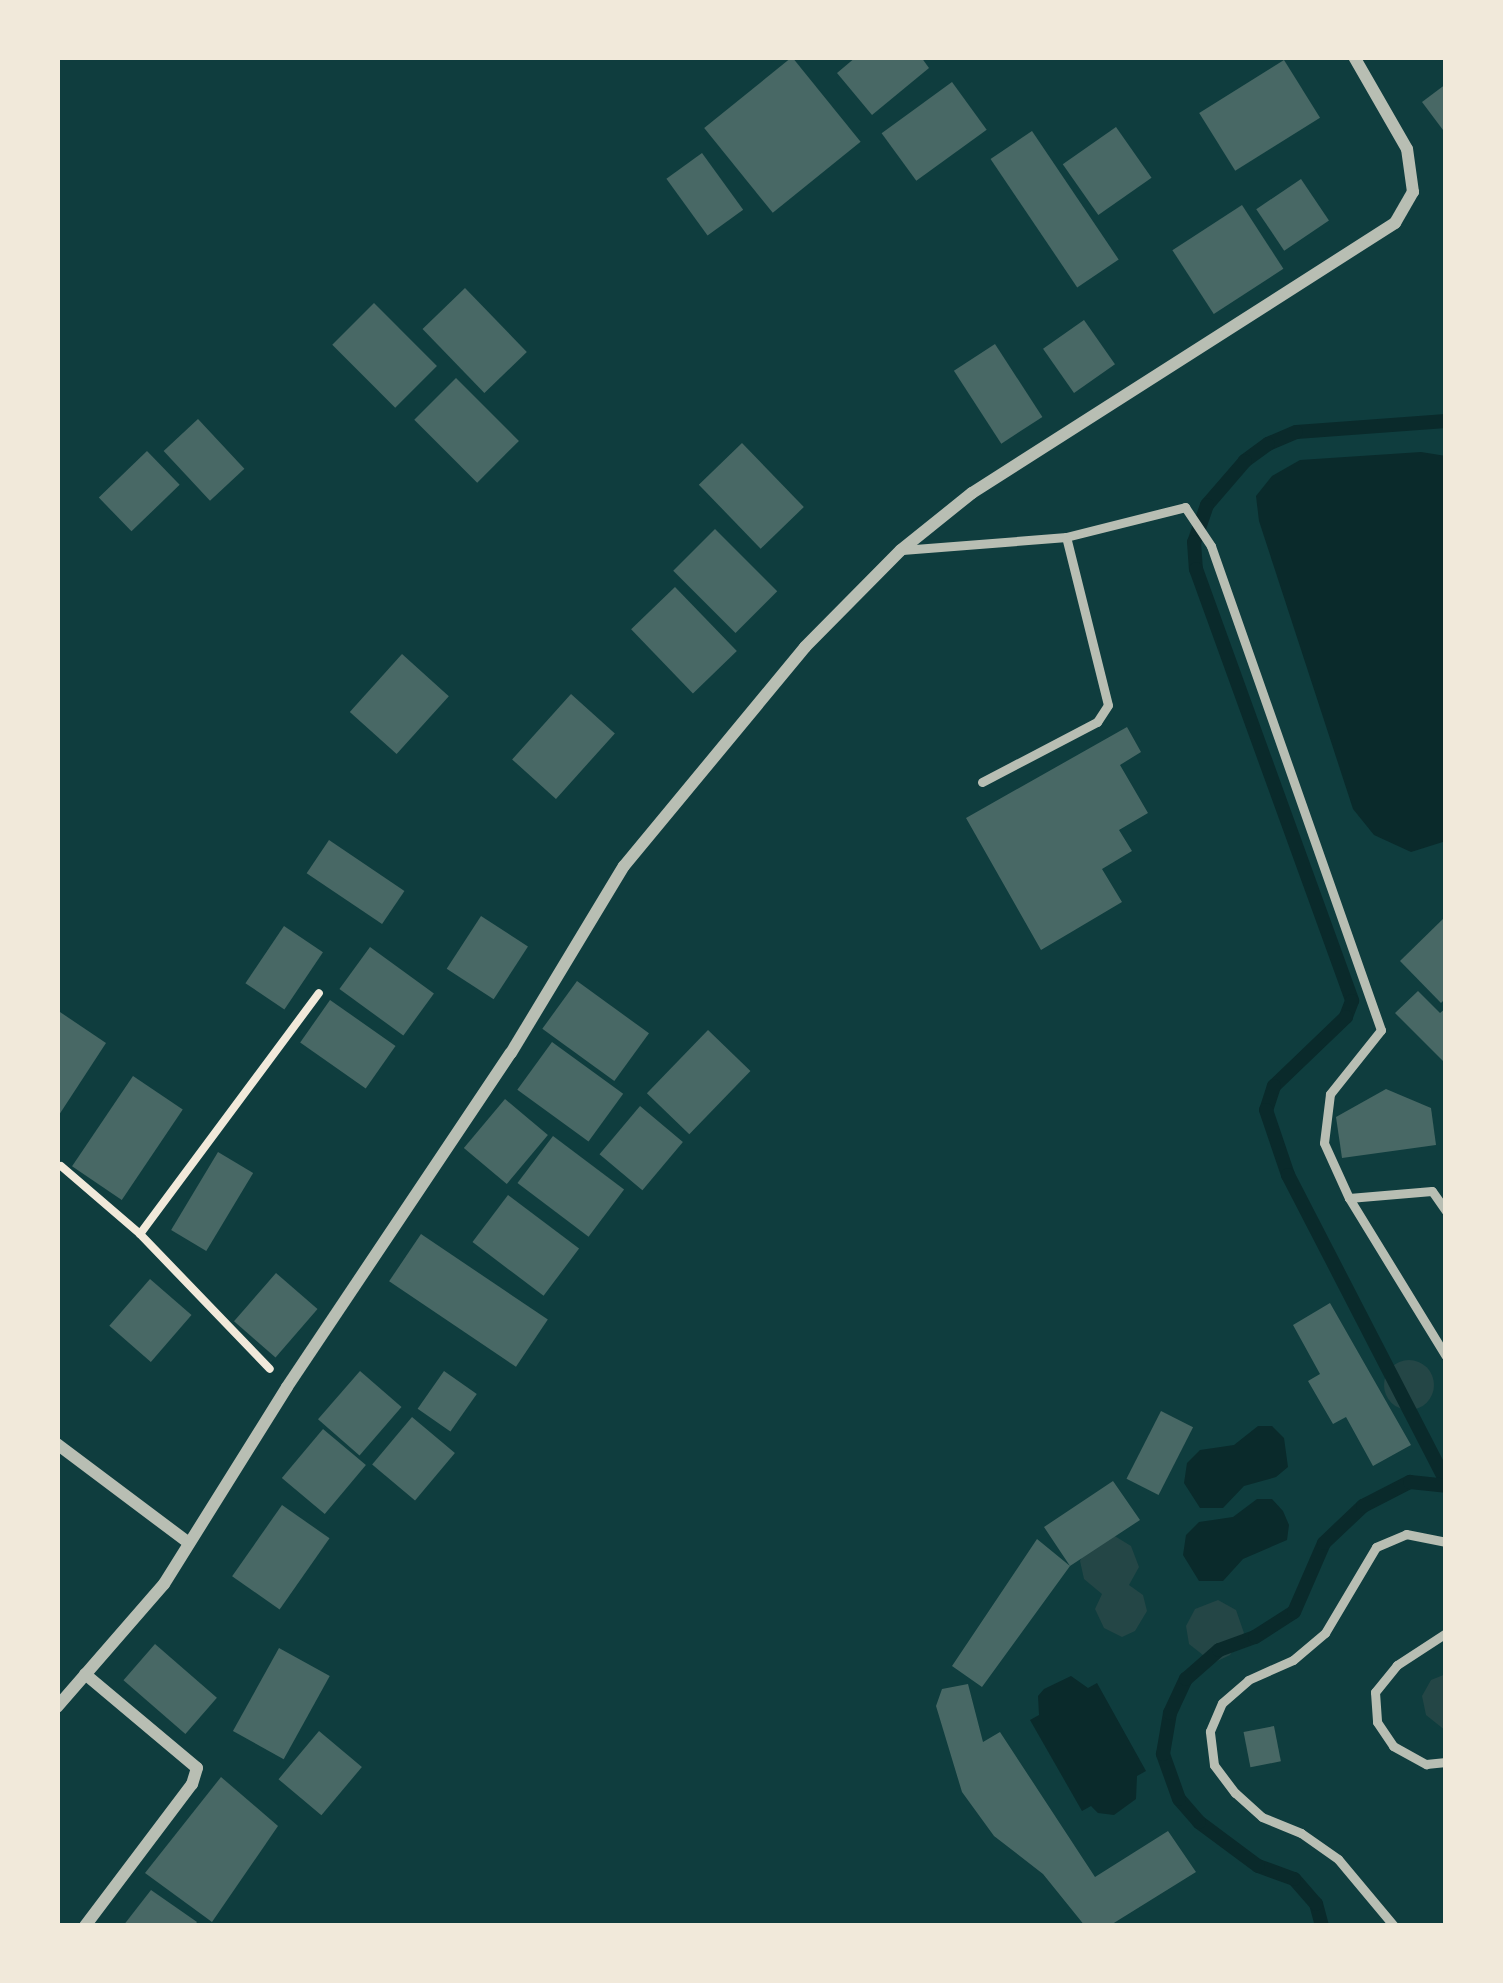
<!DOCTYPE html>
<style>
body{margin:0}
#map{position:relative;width:1503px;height:1983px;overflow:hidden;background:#0f3d3e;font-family:"Noto Sans",sans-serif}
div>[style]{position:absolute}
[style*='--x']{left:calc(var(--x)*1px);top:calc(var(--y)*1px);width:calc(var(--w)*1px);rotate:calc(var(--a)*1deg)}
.green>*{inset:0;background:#244646}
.round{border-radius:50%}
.water>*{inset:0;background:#0a2a2b}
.stream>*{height:14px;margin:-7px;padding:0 7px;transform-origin:7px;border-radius:7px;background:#0a2a2b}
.building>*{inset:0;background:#486865;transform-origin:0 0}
.path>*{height:8px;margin:-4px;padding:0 4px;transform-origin:4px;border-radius:4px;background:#f1e9da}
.service>*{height:9px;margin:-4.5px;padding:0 4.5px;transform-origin:4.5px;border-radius:4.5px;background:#b8beb3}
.minor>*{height:12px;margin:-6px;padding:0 6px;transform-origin:6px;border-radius:6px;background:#b8beb3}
span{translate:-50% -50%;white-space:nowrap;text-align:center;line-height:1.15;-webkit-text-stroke:9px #f1e9da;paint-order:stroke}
.frame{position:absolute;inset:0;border:60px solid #f1e9da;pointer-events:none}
</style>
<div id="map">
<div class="green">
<div class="round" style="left:1384px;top:1360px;width:50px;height:50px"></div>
<div style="clip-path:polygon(1113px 1535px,1131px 1546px,1139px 1567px,1129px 1585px,1143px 1595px,1147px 1611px,1135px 1631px,1122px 1637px,1104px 1628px,1095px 1609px,1102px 1594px,1084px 1579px,1080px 1561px,1089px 1544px)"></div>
<div style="clip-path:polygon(1218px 1600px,1236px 1610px,1244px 1633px,1230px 1655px,1213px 1663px,1189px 1644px,1186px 1626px,1195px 1609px)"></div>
<div style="clip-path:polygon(1446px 1674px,1446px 1731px,1426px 1715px,1422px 1696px,1431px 1680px)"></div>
</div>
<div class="water">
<div style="clip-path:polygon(1421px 452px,1446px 456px,1446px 841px,1411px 852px,1374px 835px,1353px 809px,1259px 521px,1256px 496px,1272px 476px,1300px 460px)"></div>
<div style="clip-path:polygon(1258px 1426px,1272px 1426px,1284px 1438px,1288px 1467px,1276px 1477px,1244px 1486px,1223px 1508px,1200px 1508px,1184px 1483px,1187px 1463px,1200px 1450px,1234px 1445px)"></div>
<div style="clip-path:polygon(1257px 1499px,1272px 1499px,1283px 1511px,1289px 1525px,1287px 1540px,1243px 1559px,1223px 1581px,1199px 1581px,1183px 1555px,1186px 1535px,1199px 1522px,1233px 1517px)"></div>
<div style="clip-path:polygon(1071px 1676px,1088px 1688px,1097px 1683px,1146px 1771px,1137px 1776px,1136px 1799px,1114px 1815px,1098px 1813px,1091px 1806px,1082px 1811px,1030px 1720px,1039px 1715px,1038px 1696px,1044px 1689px)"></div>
</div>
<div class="stream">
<div style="--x:1446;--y:421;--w:150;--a:175.8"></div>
<div style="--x:1296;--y:432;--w:30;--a:157"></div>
<div style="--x:1268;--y:444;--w:29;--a:144"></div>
<div style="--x:1245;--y:461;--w:58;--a:130.8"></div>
<div style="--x:1207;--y:505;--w:39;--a:109"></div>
<div style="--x:1194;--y:542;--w:27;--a:86"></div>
<div style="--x:1196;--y:569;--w:459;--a:70.1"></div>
<div style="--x:1352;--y:1001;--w:17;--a:111"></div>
<div style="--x:1346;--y:1017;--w:100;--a:136.2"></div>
<div style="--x:1274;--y:1086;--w:25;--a:108"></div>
<div style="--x:1266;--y:1110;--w:69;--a:71.3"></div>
<div style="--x:1288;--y:1175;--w:344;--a:62.7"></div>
<div style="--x:1322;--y:1926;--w:23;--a:-105"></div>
<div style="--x:1316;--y:1904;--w:33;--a:-131"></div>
<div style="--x:1294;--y:1879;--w:38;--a:-160"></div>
<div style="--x:1258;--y:1866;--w:74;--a:-143.3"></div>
<div style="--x:1199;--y:1822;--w:30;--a:-131"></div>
<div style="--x:1179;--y:1799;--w:48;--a:-109.6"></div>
<div style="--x:1163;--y:1754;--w:42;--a:-80.3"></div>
<div style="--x:1170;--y:1713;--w:38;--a:-65"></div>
<div style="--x:1186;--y:1679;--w:44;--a:-41.3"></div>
<div style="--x:1219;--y:1650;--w:38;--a:-20"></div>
<div style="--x:1255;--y:1637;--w:46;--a:-32.7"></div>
<div style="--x:1294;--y:1612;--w:75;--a:-66.5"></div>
<div style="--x:1324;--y:1543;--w:54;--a:-43.5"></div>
<div style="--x:1363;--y:1506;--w:53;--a:-27.1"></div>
<div style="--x:1410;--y:1482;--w:36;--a:6"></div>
</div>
<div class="building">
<div style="left:792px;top:57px;width:109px;height:113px;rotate:51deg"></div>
<div style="clip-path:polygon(856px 57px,921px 57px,929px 68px,872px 115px,837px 73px)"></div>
<div style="left:1284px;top:60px;width:68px;height:100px;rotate:58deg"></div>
<div style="left:952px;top:82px;width:59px;height:87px;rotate:54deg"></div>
<div style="clip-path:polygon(1446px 84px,1446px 134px,1422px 102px)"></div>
<div style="left:1116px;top:127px;width:62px;height:65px;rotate:55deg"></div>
<div style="left:1032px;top:131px;width:155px;height:50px;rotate:56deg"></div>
<div style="left:702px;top:153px;width:70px;height:44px;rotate:54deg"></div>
<div style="left:1301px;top:179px;width:50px;height:54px;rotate:56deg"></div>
<div style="left:1242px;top:205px;width:76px;height:83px;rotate:57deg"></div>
<div style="left:465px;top:288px;width:89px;height:59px;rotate:46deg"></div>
<div style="left:374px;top:303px;width:89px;height:59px;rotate:45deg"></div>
<div style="left:1084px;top:320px;width:54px;height:50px;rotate:55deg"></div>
<div style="left:995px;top:344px;width:87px;height:49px;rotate:57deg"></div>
<div style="left:456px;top:378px;width:89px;height:59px;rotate:45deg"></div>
<div style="left:198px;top:419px;width:68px;height:47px;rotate:47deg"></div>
<div style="left:742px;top:443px;width:89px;height:60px;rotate:46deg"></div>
<div style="left:147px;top:451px;width:47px;height:67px;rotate:46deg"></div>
<div style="left:715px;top:529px;width:88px;height:59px;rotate:45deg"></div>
<div style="left:675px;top:587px;width:89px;height:61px;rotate:46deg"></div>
<div style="left:402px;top:654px;width:63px;height:78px;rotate:42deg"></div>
<div style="left:571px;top:694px;width:59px;height:88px;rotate:42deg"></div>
<div style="clip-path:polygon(1127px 727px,1141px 752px,1120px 765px,1148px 813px,1119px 830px,1132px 851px,1102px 869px,1122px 902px,1041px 950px,966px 818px)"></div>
<div style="left:329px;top:840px;width:91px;height:40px;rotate:34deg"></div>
<div style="left:481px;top:916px;width:56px;height:63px;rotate:33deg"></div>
<div style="clip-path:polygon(1446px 916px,1446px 998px,1441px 1003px,1400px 961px)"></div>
<div style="left:284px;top:926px;width:47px;height:69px;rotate:34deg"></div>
<div style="left:370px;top:947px;width:79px;height:52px;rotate:36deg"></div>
<div style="left:577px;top:981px;width:89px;height:59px;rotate:36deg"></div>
<div style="clip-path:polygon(1418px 991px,1440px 1013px,1446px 1008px,1446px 1064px,1395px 1013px)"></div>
<div style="left:330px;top:1000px;width:80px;height:52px;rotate:35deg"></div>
<div style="clip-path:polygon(57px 1010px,106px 1043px,57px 1118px)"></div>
<div style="left:708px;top:1030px;width:59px;height:88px;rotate:44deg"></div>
<div style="left:552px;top:1042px;width:88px;height:59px;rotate:36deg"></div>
<div style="left:133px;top:1076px;width:60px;height:109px;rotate:34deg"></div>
<div style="clip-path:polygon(1386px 1089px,1431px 1108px,1436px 1145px,1342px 1158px,1336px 1117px)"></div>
<div style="left:505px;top:1099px;width:56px;height:64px;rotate:40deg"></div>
<div style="left:640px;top:1106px;width:56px;height:63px;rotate:40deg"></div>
<div style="left:553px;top:1136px;width:89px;height:59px;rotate:37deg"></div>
<div style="left:218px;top:1152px;width:41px;height:91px;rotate:31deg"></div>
<div style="left:508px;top:1195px;width:89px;height:59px;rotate:37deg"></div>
<div style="left:421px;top:1234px;width:153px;height:57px;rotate:34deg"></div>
<div style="left:276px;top:1273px;width:55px;height:64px;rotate:41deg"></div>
<div style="left:150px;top:1279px;width:55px;height:62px;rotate:41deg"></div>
<div style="clip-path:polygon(1330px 1303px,1411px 1445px,1373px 1466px,1346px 1417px,1333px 1424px,1308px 1381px,1320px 1374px,1293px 1325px)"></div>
<div style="left:360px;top:1371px;width:55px;height:64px;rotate:41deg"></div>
<div style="left:444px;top:1371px;width:40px;height:46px;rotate:35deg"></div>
<div style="left:1161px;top:1411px;width:36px;height:76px;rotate:27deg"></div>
<div style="left:412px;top:1417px;width:56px;height:62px;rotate:40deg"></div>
<div style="left:323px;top:1429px;width:56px;height:64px;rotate:40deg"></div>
<div style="clip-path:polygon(1113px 1481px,1140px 1520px,1070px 1566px,982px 1687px,952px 1666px,1037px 1539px,1070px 1566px,1044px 1527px)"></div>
<div style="left:282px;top:1505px;width:58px;height:87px;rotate:35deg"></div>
<div style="left:155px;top:1644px;width:82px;height:48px;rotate:41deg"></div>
<div style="left:279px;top:1648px;width:58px;height:95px;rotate:29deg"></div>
<div style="clip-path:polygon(968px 1684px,983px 1742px,1000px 1732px,1095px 1877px,1168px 1831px,1196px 1872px,1109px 1926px,1085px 1926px,1043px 1874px,994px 1836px,962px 1792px,936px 1706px,942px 1689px)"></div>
<div style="left:1274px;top:1726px;width:36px;height:31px;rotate:79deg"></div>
<div style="left:319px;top:1731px;width:56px;height:63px;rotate:40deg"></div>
<div style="clip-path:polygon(221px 1777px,278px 1826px,212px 1922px,145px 1873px)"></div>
<div style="clip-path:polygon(151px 1890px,197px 1922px,194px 1926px,123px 1926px)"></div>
</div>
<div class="path">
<div style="--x:61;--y:1166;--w:104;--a:40.7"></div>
<div style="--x:140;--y:1234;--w:187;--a:46.1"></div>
<div style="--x:140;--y:1234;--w:300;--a:-53.4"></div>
</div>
<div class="service">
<div style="--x:902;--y:550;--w:165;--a:-4.5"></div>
<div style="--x:1066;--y:537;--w:123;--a:-14.1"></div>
<div style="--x:1185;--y:507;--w:47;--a:56.3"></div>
<div style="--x:1211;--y:546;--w:513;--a:70.65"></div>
<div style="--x:1381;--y:1030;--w:82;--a:128.6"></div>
<div style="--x:1330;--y:1094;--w:49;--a:97"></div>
<div style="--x:1324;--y:1143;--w:60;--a:65.6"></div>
<div style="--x:1349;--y:1198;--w:185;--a:58.5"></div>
<div style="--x:982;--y:782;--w:130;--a:-27.6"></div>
<div style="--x:1097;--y:722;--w:20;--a:-57"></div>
<div style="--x:1108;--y:705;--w:173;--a:-104"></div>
<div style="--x:1349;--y:1198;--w:83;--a:-4.8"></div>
<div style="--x:1432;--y:1191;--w:24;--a:55"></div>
<div style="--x:1446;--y:1633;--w:59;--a:146.9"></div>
<div style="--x:1397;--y:1665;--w:35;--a:129"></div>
<div style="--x:1375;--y:1692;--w:30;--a:86"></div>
<div style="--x:1377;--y:1722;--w:29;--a:56"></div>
<div style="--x:1393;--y:1746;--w:38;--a:29"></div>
<div style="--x:1426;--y:1764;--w:20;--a:-6"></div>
<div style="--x:1394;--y:1926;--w:87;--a:-129.9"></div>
<div style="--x:1338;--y:1859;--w:45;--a:-144.9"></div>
<div style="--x:1301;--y:1833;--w:42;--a:-157.7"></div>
<div style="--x:1262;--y:1817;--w:36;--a:-138"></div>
<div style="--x:1235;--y:1793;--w:35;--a:-127"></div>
<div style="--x:1214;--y:1765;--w:34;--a:-97"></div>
<div style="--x:1210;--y:1731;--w:30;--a:-67"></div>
<div style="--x:1222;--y:1703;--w:35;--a:-41"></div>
<div style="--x:1248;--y:1680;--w:49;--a:-24"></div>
<div style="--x:1293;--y:1660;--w:42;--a:-40.2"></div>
<div style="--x:1325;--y:1633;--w:100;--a:-59.3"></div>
<div style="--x:1376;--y:1547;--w:33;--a:-23"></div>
<div style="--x:1406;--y:1534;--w:41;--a:11.3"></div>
</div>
<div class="minor">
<div style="--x:57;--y:1444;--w:165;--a:36.9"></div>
<div style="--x:85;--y:1674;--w:146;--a:40"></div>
<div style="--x:197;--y:1768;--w:17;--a:107"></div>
<div style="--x:192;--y:1784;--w:178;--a:127"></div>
<div style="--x:57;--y:1707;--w:163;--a:-49"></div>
<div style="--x:164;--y:1584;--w:232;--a:-58"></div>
<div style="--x:287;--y:1387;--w:402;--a:-56.2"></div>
<div style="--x:511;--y:1053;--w:218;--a:-58.9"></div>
<div style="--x:624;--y:866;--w:284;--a:-50.4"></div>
<div style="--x:805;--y:647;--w:136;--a:-45.3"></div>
<div style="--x:901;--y:550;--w:91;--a:-38.8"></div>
<div style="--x:972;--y:493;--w:502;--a:-32.55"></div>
<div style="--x:1395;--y:223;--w:36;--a:-60"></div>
<div style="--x:1413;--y:192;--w:43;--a:-97.9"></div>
<div style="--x:1407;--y:149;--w:106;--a:-119.9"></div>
</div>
<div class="frame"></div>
</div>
